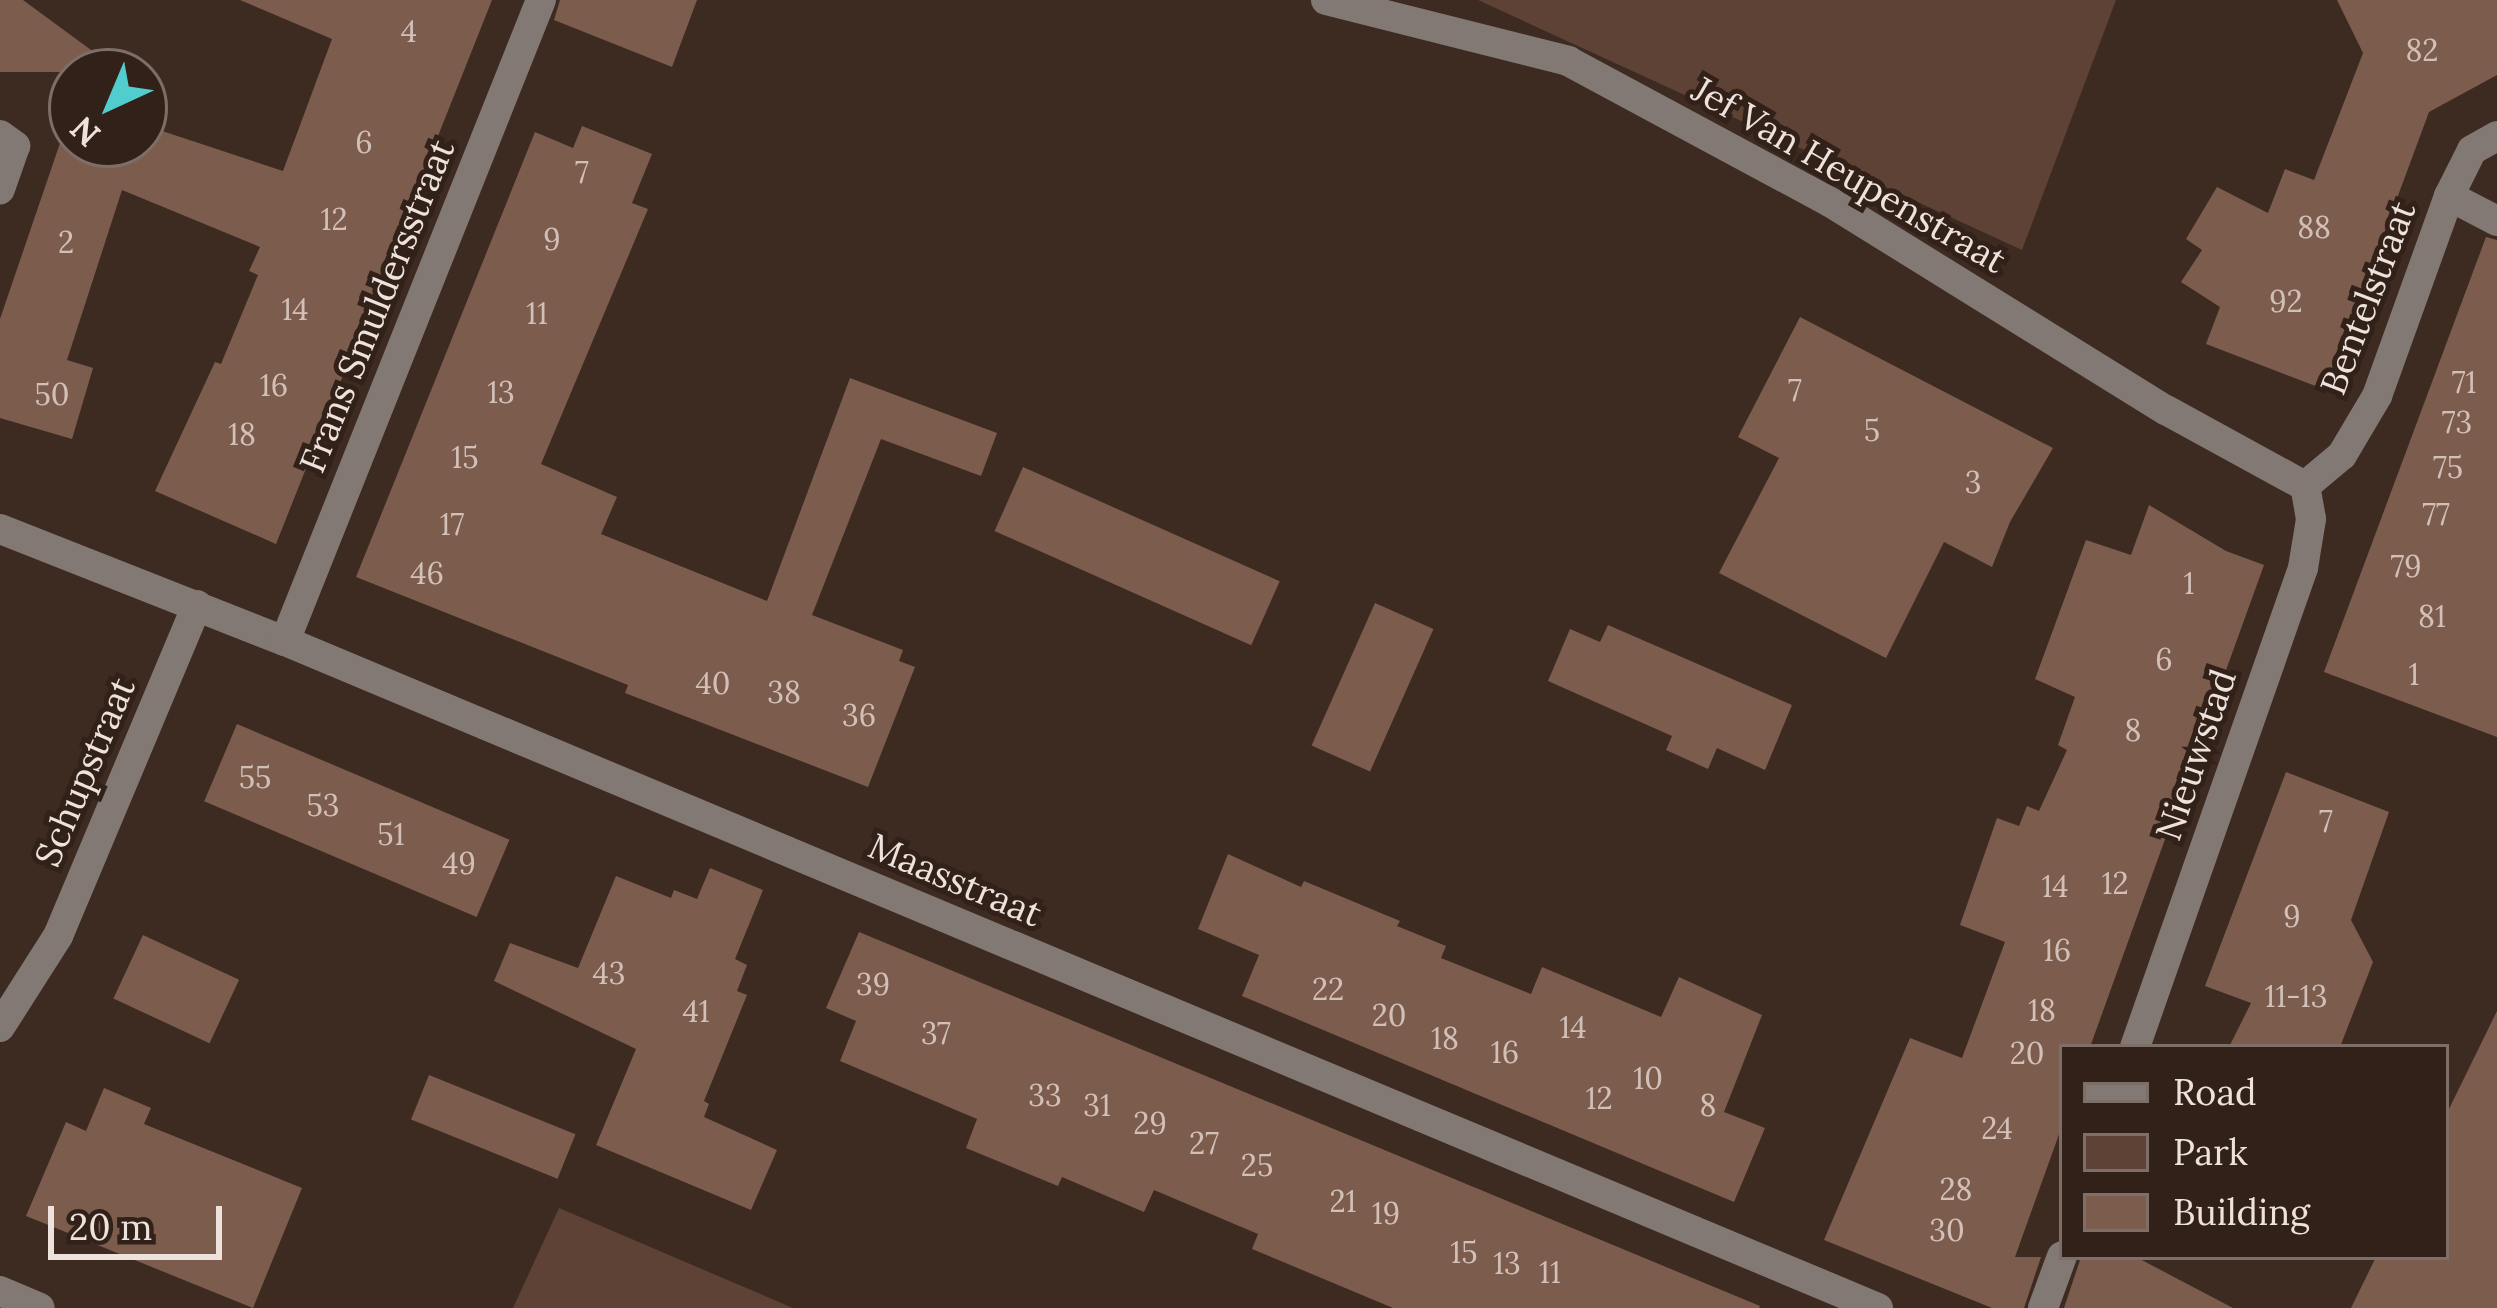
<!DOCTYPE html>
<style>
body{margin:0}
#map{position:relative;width:2497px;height:1308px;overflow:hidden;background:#3d2b22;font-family:Lora,serif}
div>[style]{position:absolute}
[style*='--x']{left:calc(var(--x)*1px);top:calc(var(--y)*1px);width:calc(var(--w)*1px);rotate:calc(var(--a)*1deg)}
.green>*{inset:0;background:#5e4235}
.building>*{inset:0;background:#7c5c4d;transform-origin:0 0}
.minor>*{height:30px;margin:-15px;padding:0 15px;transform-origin:15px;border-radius:15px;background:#837974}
span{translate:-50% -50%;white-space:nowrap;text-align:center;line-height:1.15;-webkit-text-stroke:10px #322119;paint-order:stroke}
.number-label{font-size:30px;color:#d2c0b8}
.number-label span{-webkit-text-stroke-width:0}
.street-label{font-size:36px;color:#eee2dc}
.legend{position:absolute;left:2059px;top:1044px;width:390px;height:216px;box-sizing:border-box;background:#322119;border:3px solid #7d6e67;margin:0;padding:15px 21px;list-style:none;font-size:36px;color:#eee2dc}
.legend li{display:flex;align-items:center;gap:24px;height:60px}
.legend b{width:60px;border:3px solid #7d6e67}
.north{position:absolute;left:48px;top:48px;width:120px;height:120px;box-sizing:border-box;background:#322119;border:3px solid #7d6e67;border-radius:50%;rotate:224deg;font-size:33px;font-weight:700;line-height:48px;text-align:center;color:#eee2dc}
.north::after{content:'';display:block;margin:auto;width:42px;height:54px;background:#52cdce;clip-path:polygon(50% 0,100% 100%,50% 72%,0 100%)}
.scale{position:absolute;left:48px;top:1206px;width:174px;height:54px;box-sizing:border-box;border:6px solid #eee2dc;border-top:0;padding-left:15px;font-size:36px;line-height:42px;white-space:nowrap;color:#eee2dc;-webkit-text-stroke:9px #322119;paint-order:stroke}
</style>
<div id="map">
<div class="green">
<div style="clip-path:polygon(1478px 0,2116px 0,2022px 250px)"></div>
<div style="clip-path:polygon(559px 1208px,793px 1308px,513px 1308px)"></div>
</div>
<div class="building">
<div style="clip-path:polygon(0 0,23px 0,121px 72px,0 72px)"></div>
<div style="clip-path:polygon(240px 0,492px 0,276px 544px,155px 491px,215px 362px,221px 364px,258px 275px,249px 271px,260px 247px,122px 190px,67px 360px,93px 368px,72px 439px,0 418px,0 319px,72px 108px,72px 144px,144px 144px,144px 125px,283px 171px,332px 39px)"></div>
<div style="clip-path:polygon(560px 0,697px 0,672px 67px,554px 20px)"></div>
<div style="clip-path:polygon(2337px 0,2497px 0,2497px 75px,2429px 112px,2326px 390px,2206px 344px,2220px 307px,2181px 282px,2202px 250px,2186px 239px,2217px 187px,2268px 213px,2285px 169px,2314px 180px,2363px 53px)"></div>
<div style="clip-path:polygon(582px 126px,652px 154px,632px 203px,648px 209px,541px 464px,617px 497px,601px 534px,767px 601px,850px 378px,997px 433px,981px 476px,881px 439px,812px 615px,903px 650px,899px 661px,915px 667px,868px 787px,625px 693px,628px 685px,356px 577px,535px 132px,573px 148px)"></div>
<div style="clip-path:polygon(2486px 237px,2497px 240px,2497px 737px,2324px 672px)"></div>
<div style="clip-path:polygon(1800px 317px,2053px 448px,2010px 522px,1992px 567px,1944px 542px,1886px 658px,1719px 573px,1779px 458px,1738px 437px)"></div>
<div style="left:1023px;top:467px;width:281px;height:70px;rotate:24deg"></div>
<div style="clip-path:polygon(2149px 505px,2226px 551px,2264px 565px,2090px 1047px,2062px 1047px,2062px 1126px,2015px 1257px,2041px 1257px,2024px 1308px,1992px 1308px,1824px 1240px,1910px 1038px,1962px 1058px,2005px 942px,1960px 925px,1997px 818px,2019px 826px,2027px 806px,2039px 811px,2067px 750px,2058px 745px,2075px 697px,2035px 679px,2086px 540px,2131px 555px)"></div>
<div style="left:1375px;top:603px;width:64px;height:156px;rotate:24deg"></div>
<div style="clip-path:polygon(1608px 625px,1792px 705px,1765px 770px,1717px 748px,1708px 769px,1666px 750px,1672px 736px,1548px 681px,1570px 629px,1600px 642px)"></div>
<div style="left:237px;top:724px;width:296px;height:84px;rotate:23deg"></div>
<div style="clip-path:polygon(2286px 772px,2389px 812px,2351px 920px,2373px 962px,2340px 1047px,2229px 1047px,2251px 1003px,2205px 986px)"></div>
<div style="clip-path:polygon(1228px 854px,1301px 887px,1304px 881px,1400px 921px,1397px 926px,1446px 946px,1441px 958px,1531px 994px,1542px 967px,1661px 1017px,1679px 977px,1762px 1015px,1724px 1112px,1765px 1128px,1734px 1202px,1242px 996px,1259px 955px,1198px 929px)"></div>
<div style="clip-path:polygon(710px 868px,763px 890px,735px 959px,747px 965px,737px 991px,747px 995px,704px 1101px,709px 1104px,704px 1117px,777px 1150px,751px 1210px,596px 1145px,636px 1049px,494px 981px,510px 943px,578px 968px,616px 876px,671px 898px,674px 890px,697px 899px)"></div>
<div style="clip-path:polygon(859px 932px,1760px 1306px,1759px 1308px,1393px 1308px,1252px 1249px,1258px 1234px,1154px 1190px,1144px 1212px,1062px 1177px,1058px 1186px,966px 1148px,977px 1119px,840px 1061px,856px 1021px,826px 1008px)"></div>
<div style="left:143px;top:935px;width:106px;height:70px;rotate:25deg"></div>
<div style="clip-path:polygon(2497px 1011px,2497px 1308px,2351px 1308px,2376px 1257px,2446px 1257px,2446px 1115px)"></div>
<div style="left:429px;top:1075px;width:158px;height:48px;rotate:22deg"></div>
<div style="clip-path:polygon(104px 1088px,151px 1108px,144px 1124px,302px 1188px,253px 1308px,26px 1216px,66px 1122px,86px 1131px)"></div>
<div style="clip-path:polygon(2081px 1257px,2136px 1257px,2233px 1308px,2064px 1308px)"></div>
</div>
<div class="minor">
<div style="--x:1326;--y:0;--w:250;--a:14.1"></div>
<div style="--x:1568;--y:61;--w:298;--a:28.3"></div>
<div style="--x:1830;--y:202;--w:395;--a:31.8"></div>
<div style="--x:2166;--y:410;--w:158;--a:28.7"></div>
<div style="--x:0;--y:135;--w:19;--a:36"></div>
<div style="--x:15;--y:146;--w:46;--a:109.2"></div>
<div style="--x:2449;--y:196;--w:54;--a:27.5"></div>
<div style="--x:2305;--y:486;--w:48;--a:-40"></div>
<div style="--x:2342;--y:455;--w:69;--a:-59.3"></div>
<div style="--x:2377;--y:396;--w:213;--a:-70.2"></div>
<div style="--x:2449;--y:196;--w:51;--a:-63.4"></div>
<div style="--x:2472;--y:150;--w:29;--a:-29"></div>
<div style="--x:0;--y:529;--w:306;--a:21.5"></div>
<div style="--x:285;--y:641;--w:1727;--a:22.72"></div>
<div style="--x:285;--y:641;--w:690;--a:-68.23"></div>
<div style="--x:0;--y:1027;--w:108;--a:-57.5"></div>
<div style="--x:58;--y:936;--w:359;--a:-67.2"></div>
<div style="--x:2135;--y:1047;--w:508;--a:-70.67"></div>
<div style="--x:2303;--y:568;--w:50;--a:-80.7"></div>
<div style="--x:2311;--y:519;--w:34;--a:-100"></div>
<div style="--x:0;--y:1291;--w:43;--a:23"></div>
<div style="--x:2043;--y:1308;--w:55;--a:-69.9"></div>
</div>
<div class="number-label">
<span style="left:409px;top:31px">4</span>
<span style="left:2422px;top:50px">82</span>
<span style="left:364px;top:142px">6</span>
<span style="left:582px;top:172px">7</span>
<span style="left:334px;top:219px">12</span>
<span style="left:2314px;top:227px">88</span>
<span style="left:552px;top:239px">9</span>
<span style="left:66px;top:242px">2</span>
<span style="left:2286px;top:301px">92</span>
<span style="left:295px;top:309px">14</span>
<span style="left:537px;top:313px">11</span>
<span style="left:2464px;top:382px">71</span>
<span style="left:274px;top:385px">16</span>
<span style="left:1795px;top:390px">7</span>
<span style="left:501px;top:392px">13</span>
<span style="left:52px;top:394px">50</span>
<span style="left:2457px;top:422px">73</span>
<span style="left:1872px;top:430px">5</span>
<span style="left:242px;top:434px">18</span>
<span style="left:465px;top:457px">15</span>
<span style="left:2448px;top:467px">75</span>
<span style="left:1973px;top:482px">3</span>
<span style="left:2436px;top:514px">77</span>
<span style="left:452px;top:524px">17</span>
<span style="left:2406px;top:566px">79</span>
<span style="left:427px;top:573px">46</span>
<span style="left:2189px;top:583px">1</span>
<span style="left:2432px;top:616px">81</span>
<span style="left:2164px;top:659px">6</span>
<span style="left:2414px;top:674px">1</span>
<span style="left:713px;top:683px">40</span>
<span style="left:784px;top:692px">38</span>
<span style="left:859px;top:715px">36</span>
<span style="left:2133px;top:730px">8</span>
<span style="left:255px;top:777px">55</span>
<span style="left:323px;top:805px">53</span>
<span style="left:2326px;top:821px">7</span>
<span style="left:391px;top:834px">51</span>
<span style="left:459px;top:863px">49</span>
<span style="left:2115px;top:883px">12</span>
<span style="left:2055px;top:886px">14</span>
<span style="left:2292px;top:916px">9</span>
<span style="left:2057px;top:950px">16</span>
<span style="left:609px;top:973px">43</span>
<span style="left:873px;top:984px">39</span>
<span style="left:1328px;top:989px">22</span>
<span style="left:2296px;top:996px">11-13</span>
<span style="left:2042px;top:1010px">18</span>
<span style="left:696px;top:1011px">41</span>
<span style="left:1389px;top:1015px">20</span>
<span style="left:1573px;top:1027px">14</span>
<span style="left:936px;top:1033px">37</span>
<span style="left:1445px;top:1038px">18</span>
<span style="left:1505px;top:1052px">16</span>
<span style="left:2027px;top:1053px">20</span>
<span style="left:1648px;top:1078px">10</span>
<span style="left:1045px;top:1095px">33</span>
<span style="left:1599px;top:1098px">12</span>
<span style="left:1097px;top:1105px">31</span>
<span style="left:1708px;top:1105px">8</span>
<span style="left:1150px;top:1123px">29</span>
<span style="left:1997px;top:1128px">24</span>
<span style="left:1204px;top:1143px">27</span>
<span style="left:1257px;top:1165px">25</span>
<span style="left:1956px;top:1189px">28</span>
<span style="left:1343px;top:1201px">21</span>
<span style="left:1386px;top:1213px">19</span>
<span style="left:1947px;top:1230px">30</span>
<span style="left:1464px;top:1252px">15</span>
<span style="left:1507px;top:1263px">13</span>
<span style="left:1550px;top:1272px">11</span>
</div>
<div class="street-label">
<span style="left:1849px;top:175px;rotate:30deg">Jef Van Heupenstraat</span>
<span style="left:2368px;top:298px;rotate:-69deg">Bentelstraat</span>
<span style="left:377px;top:306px;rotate:-68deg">Frans Smuldersstraat</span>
<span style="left:2196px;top:755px;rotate:-71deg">Nieuwstad</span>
<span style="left:85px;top:772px;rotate:-67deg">Schupstraat</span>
<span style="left:955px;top:880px;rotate:23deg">Maasstraat</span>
</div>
<ul class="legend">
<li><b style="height:15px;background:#837974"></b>Road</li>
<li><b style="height:33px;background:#5e4235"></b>Park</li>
<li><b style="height:33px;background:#7c5c4d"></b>Building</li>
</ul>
<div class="north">N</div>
<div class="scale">20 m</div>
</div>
